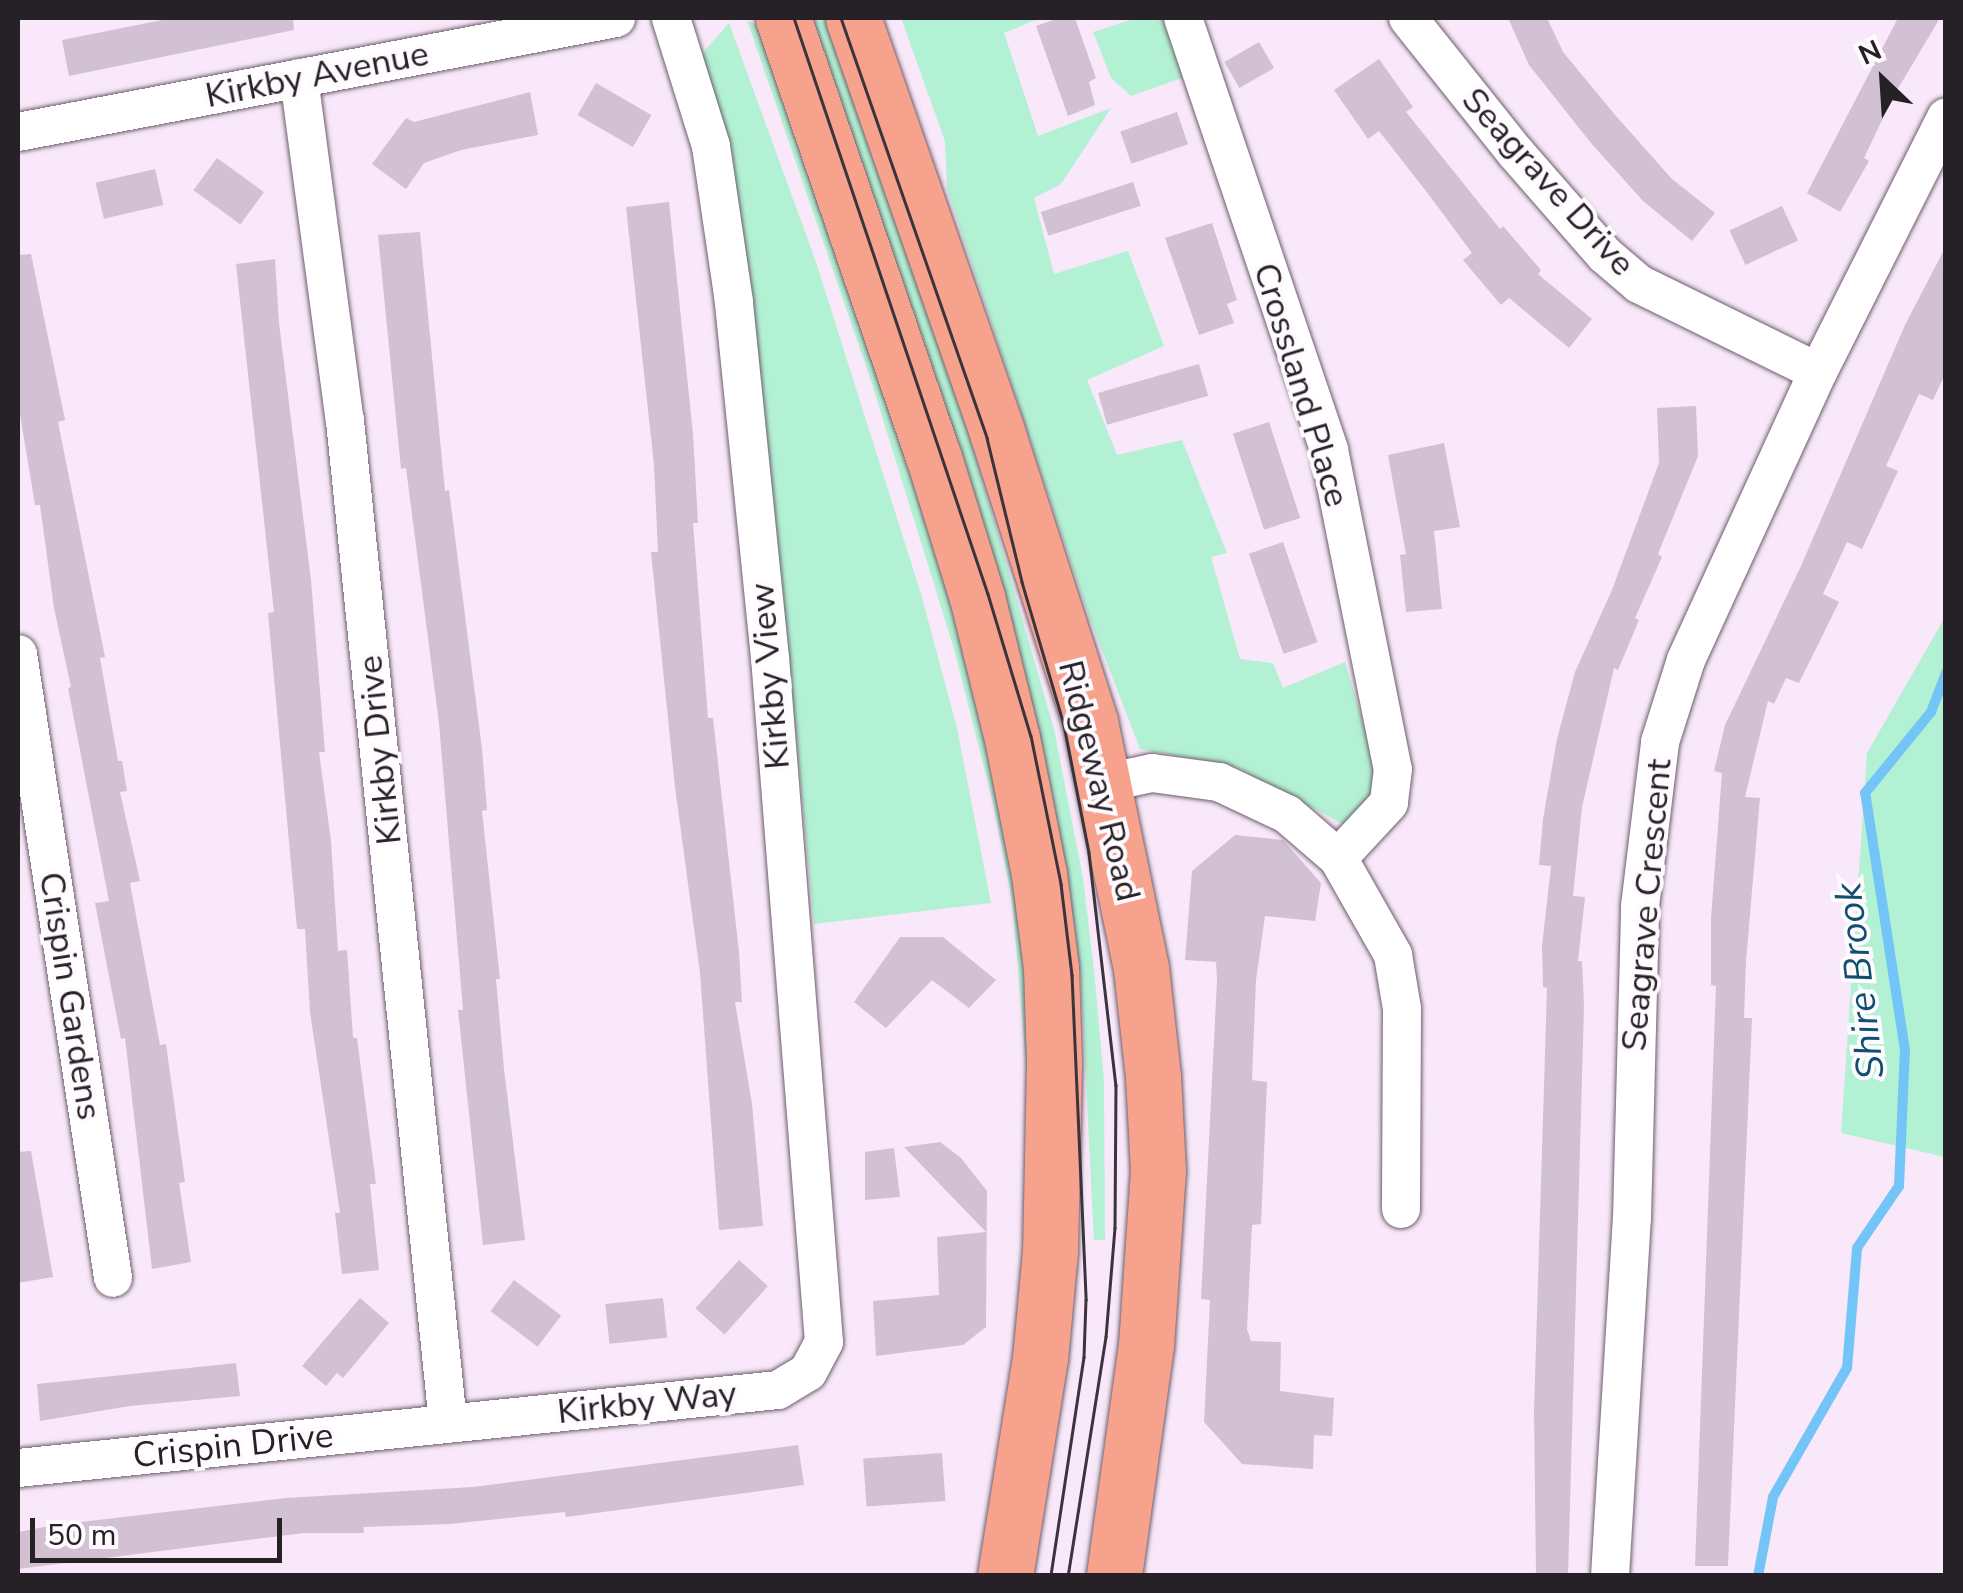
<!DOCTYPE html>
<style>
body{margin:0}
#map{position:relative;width:1963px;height:1593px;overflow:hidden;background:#f9e8f9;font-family:"Nunito Sans",sans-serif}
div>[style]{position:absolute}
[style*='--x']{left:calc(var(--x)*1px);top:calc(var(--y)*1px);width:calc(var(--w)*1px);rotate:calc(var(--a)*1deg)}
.green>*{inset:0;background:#b2f1d3}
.stream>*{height:10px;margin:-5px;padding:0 5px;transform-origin:5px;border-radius:5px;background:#73c5f7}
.building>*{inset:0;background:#d1c1d2;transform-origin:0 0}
.roads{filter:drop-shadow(0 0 2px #6c5e6c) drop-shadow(0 0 2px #6c5e6c)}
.street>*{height:38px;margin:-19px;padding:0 19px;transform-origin:19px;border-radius:19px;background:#fff}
.highway>*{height:55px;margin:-27.5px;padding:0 27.5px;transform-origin:27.5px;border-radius:27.5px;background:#f7a28d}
.tram>*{height:2.5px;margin:-1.25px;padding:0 1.25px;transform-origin:1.25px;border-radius:1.25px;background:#3b343c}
span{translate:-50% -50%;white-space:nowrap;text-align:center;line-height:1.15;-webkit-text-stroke:8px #fefafe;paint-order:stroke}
.street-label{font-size:35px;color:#262027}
.water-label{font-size:38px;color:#0f5071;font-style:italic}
.frame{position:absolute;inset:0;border:20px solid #262027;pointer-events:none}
.north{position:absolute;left:1833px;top:30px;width:100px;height:100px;-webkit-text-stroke:8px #fefafe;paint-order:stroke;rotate:335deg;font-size:28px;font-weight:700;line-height:40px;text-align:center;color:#262027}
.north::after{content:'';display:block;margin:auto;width:35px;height:45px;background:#262027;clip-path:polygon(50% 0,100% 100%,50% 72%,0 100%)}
.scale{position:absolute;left:30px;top:1518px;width:252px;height:45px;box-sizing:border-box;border:5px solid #262027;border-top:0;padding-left:12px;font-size:30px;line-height:35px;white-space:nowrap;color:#262027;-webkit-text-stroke:8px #fefafe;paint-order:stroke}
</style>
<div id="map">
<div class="green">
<div style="clip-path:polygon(808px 18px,827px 18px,971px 441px,1054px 729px,1083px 878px,1095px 980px,1104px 1081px,1105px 1240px,1094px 1240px,1081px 981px,1067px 877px)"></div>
<div style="clip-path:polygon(901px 18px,1040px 18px,1004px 33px,1038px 136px,1111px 108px,1061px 184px,1034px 198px,1054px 274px,1128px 251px,1164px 346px,1087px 380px,1117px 455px,1182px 440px,1227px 553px,1211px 557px,1240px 659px,1273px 663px,1283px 688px,1345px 662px,1384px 792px,1361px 834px,1237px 767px,1140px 749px,1088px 614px,947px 189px,945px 141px)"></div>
<div style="clip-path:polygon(1137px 18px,1165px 18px,1185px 77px,1131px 96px,1111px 78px,1093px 32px)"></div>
<div style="clip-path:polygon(747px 20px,763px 28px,938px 533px,1023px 898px,1028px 1087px,1012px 900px,992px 799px,954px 649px,872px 384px)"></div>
<div style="clip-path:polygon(729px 23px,816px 262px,921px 594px,957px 728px,991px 903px,814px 924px,794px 713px,727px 148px,700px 66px,706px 49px)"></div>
<div style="clip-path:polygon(1945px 617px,1945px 1157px,1841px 1133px,1867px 753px)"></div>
</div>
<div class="stream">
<div style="--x:1758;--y:1576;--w:80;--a:-79.2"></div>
<div style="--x:1773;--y:1497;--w:149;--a:-60.2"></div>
<div style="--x:1847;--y:1368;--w:120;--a:-85.2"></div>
<div style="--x:1857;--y:1248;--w:75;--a:-55.9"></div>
<div style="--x:1899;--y:1186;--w:136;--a:-87.5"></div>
<div style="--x:1905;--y:1050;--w:260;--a:-98.8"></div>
<div style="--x:1865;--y:793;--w:104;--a:-50.8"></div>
<div style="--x:1931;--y:712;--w:42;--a:-69"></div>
</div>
<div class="building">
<div style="clip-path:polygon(172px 18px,293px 18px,294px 30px,69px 76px,62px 40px)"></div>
<div style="clip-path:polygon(1059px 18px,1075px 18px,1096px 78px,1089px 82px,1095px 105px,1068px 116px,1036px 26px)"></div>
<div style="clip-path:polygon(1508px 18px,1547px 18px,1563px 52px,1616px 116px,1672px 179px,1715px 213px,1692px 241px,1643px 201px,1591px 143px,1529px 65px)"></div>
<div style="clip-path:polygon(1898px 18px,1940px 18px,1893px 97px,1864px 158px,1869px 161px,1840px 212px,1807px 193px)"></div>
<div style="left:1259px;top:42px;width:30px;height:40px;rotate:60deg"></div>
<div style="clip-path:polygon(1379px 59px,1413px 107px,1406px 112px,1500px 229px,1503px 226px,1541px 270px,1538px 274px,1592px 319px,1569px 348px,1509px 298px,1501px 305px,1463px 260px,1472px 253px,1429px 195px,1379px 131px,1368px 139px,1334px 90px)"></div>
<div style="left:596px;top:83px;width:64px;height:37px;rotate:30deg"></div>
<div style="clip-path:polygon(530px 92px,538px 135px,461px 150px,424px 163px,406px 189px,372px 164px,406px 118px,414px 122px)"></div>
<div style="left:1177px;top:112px;width:34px;height:60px;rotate:71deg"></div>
<div style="left:217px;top:158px;width:58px;height:40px;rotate:36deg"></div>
<div style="left:155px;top:169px;width:37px;height:61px;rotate:77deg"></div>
<div style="left:1133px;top:182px;width:25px;height:97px;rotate:72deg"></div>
<div style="clip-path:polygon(669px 202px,693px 434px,698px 523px,693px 523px,708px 718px,713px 718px,739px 952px,742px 1002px,735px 1002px,752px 1104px,763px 1226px,719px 1230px,700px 973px,675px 787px,651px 552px,658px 552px,654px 465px,626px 207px)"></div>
<div style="left:1782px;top:206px;width:38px;height:58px;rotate:65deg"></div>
<div style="clip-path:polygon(1212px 223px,1237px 300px,1227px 304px,1234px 323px,1199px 335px,1165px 238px)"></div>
<div style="clip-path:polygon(420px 232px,445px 491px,449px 490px,482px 749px,487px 810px,482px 811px,500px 979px,496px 979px,504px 1069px,525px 1240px,483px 1245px,458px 1010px,463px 1010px,439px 723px,406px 468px,401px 469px,378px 235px)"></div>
<div style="clip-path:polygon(1946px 246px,1946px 372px,1933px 400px,1919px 394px,1886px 466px,1898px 471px,1862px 549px,1847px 542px,1823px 594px,1839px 602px,1799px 683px,1786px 678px,1774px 704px,1768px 701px,1745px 797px,1760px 798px,1746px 961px,1744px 1018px,1752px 1018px,1728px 1566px,1695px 1566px,1716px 986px,1711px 985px,1711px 918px,1722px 773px,1714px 771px,1725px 725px,1801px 566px,1905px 325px)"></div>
<div style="clip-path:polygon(31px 254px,65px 420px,58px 422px,105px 657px,100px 658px,118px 761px,122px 761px,127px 791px,120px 792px,140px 881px,130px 883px,160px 1045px,166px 1044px,185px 1182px,179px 1183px,191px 1262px,152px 1269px,125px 1038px,121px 1039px,95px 903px,109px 901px,68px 688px,71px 687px,54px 608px,40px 505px,35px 505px,18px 402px,18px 255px)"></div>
<div style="clip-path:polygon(275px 259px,279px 323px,311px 580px,325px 752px,319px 752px,331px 841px,338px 951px,347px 950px,353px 1038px,357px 1038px,376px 1184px,370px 1184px,379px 1270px,342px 1274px,335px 1213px,340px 1213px,310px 1012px,305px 929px,297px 929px,268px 613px,274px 612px,236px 264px)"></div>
<div style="left:1199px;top:364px;width:33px;height:105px;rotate:74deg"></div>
<div style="clip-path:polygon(1696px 406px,1698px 456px,1658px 554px,1662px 557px,1635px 618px,1639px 620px,1618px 670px,1614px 668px,1582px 807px,1573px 896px,1585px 897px,1578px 961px,1582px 961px,1584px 1006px,1568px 1576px,1536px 1576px,1534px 1410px,1547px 988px,1543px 987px,1542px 946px,1551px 866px,1539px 865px,1543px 819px,1557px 739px,1575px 672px,1612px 590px,1659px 463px,1657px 408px)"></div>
<div style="left:1269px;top:422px;width:101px;height:38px;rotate:72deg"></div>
<div style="clip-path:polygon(1444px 443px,1460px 527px,1434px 531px,1442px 609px,1406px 612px,1400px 555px,1406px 554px,1388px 455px)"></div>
<div style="left:1283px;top:542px;width:106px;height:36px;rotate:71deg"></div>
<div style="clip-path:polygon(1235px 835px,1283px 840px,1321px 883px,1315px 921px,1265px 916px,1256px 980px,1252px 1080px,1267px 1082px,1261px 1224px,1252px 1225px,1247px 1329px,1251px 1341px,1281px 1342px,1280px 1391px,1334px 1398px,1332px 1436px,1314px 1435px,1313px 1469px,1242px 1464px,1204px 1422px,1210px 1300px,1201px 1299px,1217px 981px,1216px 962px,1185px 960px,1192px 871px)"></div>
<div style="clip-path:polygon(900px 937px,943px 937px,996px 980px,969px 1008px,932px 980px,886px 1028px,854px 1002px)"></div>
<div style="clip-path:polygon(940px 1142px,961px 1158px,987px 1191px,986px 1327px,963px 1345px,876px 1356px,873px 1301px,939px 1295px,937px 1237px,986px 1232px,904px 1147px)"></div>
<div style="clip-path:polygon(894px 1148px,900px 1197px,865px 1200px,865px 1152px)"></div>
<div style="clip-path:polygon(31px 1151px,53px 1277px,18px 1283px,18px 1152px)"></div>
<div style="left:739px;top:1260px;width:39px;height:65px;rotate:42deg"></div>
<div style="left:514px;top:1280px;width:59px;height:39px;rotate:37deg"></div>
<div style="clip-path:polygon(360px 1298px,389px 1323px,343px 1378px,337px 1373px,326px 1386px,302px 1366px)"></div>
<div style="left:663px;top:1298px;width:40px;height:58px;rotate:84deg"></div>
<div style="clip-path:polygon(236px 1363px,240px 1396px,130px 1406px,40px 1421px,37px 1384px)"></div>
<div style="clip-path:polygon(798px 1445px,804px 1485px,566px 1517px,565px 1512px,450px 1524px,363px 1527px,364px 1533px,304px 1533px,18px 1569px,18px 1532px,55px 1525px,286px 1498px,473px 1487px)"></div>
<div style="left:942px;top:1453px;width:48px;height:79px;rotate:86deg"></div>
</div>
<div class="roads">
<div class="street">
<div style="--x:1183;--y:18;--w:456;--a:71.3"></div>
<div style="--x:1329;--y:450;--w:325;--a:78.7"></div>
<div style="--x:1393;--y:769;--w:34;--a:97"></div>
<div style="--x:1389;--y:803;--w:75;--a:132.8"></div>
<div style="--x:1408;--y:18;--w:171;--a:51.4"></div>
<div style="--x:1515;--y:152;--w:137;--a:48.9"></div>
<div style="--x:1605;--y:255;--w:45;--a:40.5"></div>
<div style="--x:1639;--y:284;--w:199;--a:26.2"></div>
<div style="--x:299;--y:78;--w:346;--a:82.4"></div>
<div style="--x:345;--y:421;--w:1007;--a:84.13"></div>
<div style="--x:18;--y:132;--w:609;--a:-10.79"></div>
<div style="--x:18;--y:654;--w:631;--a:81.34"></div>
<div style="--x:1105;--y:783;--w:48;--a:-12"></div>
<div style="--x:1152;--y:773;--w:68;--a:7.7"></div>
<div style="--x:1219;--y:782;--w:75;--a:25.2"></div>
<div style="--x:1287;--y:814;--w:67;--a:40.8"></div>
<div style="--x:1338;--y:858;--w:112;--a:60.4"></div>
<div style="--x:1393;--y:955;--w:55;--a:80.5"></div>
<div style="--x:1402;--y:1009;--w:200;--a:90.3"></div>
<div style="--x:18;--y:1468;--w:764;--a:-5.86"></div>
<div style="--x:778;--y:1390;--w:35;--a:-31"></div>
<div style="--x:808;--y:1372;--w:34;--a:-62"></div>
<div style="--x:824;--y:1342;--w:686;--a:-94.51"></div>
<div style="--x:770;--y:658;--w:358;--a:-95.8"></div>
<div style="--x:734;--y:302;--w:158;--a:-98.4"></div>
<div style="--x:711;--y:146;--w:134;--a:-107.4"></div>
<div style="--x:1610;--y:1576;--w:359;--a:-86.5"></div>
<div style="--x:1632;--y:1218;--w:312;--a:-88.5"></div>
<div style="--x:1640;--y:906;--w:165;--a:-83"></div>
<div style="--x:1660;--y:742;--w:86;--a:-72.4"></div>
<div style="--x:1686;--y:660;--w:317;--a:-65.4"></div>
<div style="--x:1818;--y:372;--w:285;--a:-63.3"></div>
</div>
<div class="highway">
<div style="--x:783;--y:18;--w:462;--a:71.1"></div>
<div style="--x:933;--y:455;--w:149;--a:72.8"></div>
<div style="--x:977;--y:597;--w:145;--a:76.1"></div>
<div style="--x:1012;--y:738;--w:139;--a:78.8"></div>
<div style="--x:1039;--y:874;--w:95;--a:82.7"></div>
<div style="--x:1051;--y:968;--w:95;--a:88.2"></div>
<div style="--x:1054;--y:1063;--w:188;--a:91.2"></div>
<div style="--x:1050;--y:1251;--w:107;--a:95.3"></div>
<div style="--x:1040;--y:1358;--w:221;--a:99.1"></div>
<div style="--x:853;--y:18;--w:438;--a:70.8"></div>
<div style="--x:997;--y:432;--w:305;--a:72.2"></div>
<div style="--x:1090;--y:722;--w:251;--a:78.3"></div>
<div style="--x:1141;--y:968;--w:109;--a:83.7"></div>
<div style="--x:1153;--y:1076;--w:94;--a:87"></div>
<div style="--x:1158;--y:1170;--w:175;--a:93.9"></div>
<div style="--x:1146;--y:1345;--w:233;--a:97.9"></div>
</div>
</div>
<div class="tram">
<div style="--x:794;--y:18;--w:608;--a:71.39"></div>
<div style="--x:988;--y:594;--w:148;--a:73.2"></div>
<div style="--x:1031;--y:736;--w:151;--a:78.5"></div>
<div style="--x:1061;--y:884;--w:92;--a:83.1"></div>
<div style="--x:1072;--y:975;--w:325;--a:87.5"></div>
<div style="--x:1086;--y:1300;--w:57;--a:92"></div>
<div style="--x:1084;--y:1357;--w:221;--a:98.6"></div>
<div style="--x:841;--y:18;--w:445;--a:70.8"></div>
<div style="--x:987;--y:438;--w:148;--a:76.3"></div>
<div style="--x:1022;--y:582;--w:149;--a:73.6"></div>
<div style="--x:1064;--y:725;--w:130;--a:78.9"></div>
<div style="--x:1089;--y:853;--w:234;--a:83.4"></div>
<div style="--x:1116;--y:1085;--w:143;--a:90.4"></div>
<div style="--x:1115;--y:1228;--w:109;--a:94.7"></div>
<div style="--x:1106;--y:1337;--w:242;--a:99"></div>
</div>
<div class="street-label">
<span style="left:317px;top:75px;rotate:-11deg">Kirkby Avenue</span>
<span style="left:1548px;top:182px;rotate:48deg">Seagrave Drive</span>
<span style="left:1301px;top:385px;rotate:73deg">Crossland Place</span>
<span style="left:770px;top:676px;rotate:-95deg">Kirkby View</span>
<span style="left:380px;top:750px;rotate:-96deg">Kirkby Drive</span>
<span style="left:1099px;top:781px;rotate:76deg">Ridgeway Road</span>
<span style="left:1647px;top:905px;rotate:-85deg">Seagrave Crescent</span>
<span style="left:70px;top:996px;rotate:81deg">Crispin Gardens</span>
<span style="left:647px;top:1403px;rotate:-6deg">Kirkby Way</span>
<span style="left:233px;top:1446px;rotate:-6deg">Crispin Drive</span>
</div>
<div class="water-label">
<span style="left:1860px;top:981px;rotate:-97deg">Shire Brook</span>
</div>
<div class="frame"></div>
<div class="north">N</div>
<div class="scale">50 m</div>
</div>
